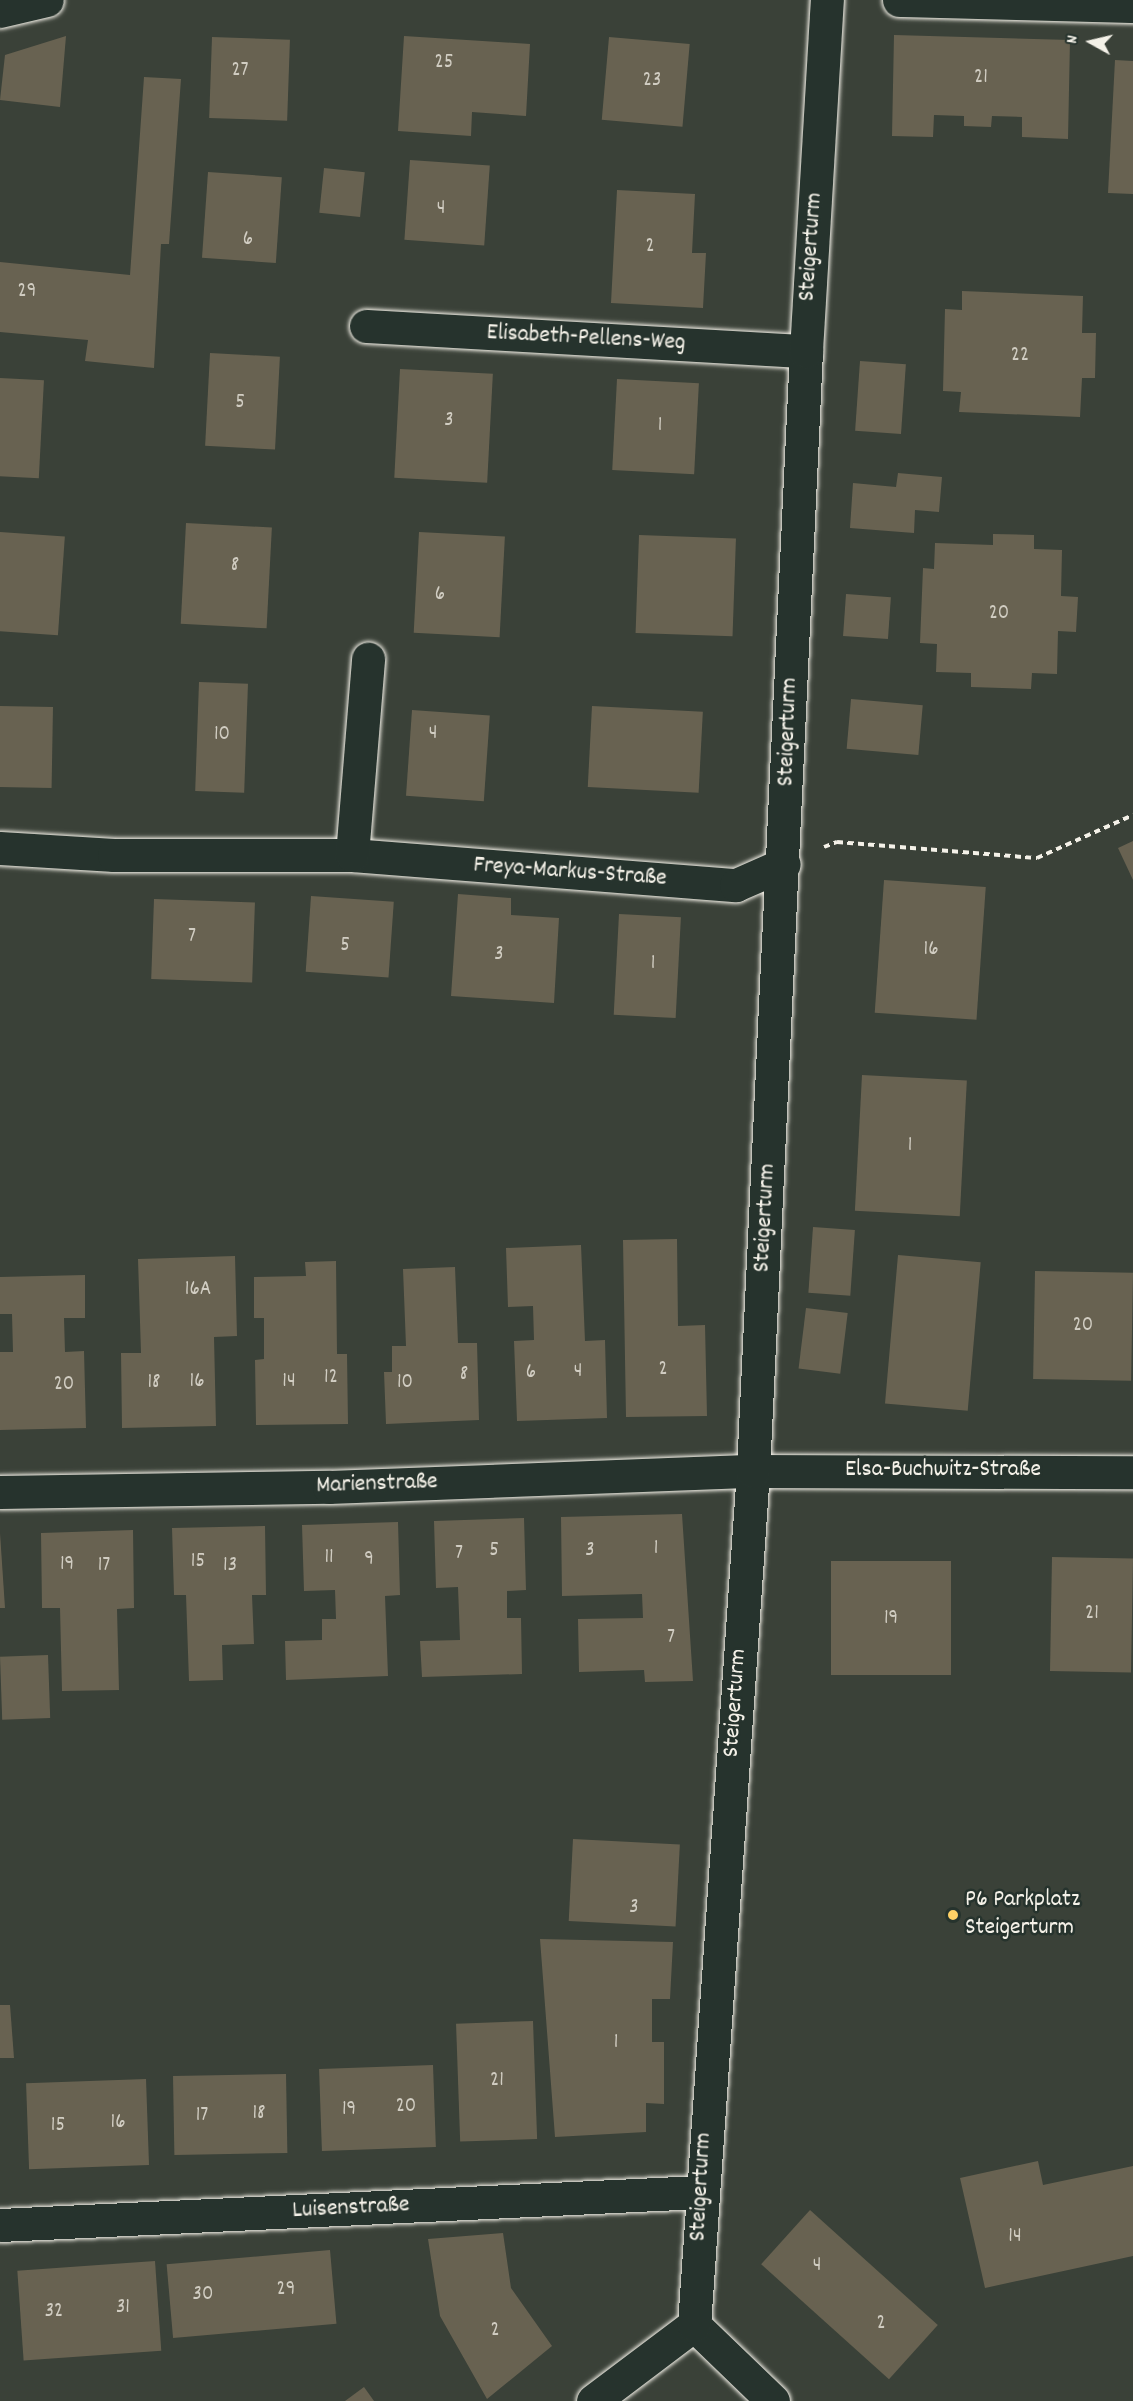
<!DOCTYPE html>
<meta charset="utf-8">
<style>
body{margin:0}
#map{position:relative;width:1133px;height:2401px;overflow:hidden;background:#3a4138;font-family:Dekko,sans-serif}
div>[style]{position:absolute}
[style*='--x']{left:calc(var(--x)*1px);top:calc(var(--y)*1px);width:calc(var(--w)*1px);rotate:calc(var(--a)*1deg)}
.building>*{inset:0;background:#686251;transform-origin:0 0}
.path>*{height:4px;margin-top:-2px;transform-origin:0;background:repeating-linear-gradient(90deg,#f4f1e8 0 6px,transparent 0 10.5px)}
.roads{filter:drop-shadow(0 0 2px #f4f1e8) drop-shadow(0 0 2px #f4f1e8)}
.street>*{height:33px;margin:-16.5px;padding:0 16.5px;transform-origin:16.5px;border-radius:16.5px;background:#26332d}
.dots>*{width:16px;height:16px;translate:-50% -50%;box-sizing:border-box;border:3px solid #26332d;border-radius:50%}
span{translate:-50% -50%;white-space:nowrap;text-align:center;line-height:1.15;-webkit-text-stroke:5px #26332d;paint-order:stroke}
.number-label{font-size:21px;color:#d1cdc2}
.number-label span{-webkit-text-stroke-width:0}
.street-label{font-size:24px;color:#f4f1e8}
.poi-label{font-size:24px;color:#f4f1e8}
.left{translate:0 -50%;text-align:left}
.north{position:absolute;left:1061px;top:12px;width:60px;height:60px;-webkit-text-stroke:4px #26332d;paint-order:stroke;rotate:278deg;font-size:16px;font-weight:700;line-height:24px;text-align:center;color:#f4f1e8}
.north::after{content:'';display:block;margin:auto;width:21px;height:27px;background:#f4f1e8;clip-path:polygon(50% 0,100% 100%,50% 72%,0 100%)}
</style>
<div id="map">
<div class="building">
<div style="clip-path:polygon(894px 35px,1070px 40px,1068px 139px,1022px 137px,1022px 117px,992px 116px,991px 127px,964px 126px,964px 116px,934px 115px,933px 137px,892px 136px)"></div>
<div style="clip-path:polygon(66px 36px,60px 107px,0 100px,5px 55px)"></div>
<div style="clip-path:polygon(404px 36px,530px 44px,526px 116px,472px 112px,471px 136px,398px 131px)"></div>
<div style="left:212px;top:37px;width:78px;height:81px;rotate:2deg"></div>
<div style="left:609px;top:37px;width:81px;height:83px;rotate:5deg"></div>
<div style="clip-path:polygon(1115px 60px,1133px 61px,1133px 194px,1108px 193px)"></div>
<div style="clip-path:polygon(144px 77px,181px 79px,169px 244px,161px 244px,154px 368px,85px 361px,88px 340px,0 332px,0 262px,130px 275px)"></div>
<div style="left:410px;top:160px;width:80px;height:80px;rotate:4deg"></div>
<div style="left:324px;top:168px;width:41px;height:45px;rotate:6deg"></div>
<div style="left:208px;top:172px;width:74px;height:86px;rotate:4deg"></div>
<div style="clip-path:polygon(617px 190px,695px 194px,692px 253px,706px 253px,703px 308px,611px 303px)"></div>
<div style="clip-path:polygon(962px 291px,1083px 296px,1082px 333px,1096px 333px,1095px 378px,1082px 378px,1080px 417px,959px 412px,961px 392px,943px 391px,945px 309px,962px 310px)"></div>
<div style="left:210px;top:353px;width:70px;height:93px;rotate:3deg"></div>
<div style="left:860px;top:361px;width:46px;height:70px;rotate:4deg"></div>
<div style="left:400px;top:369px;width:93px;height:109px;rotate:3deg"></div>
<div style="left:0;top:378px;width:44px;height:98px;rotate:3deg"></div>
<div style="left:617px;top:379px;width:82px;height:91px;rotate:3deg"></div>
<div style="clip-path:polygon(898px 473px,942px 477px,939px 512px,915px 510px,914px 533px,850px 528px,853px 483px,896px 487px)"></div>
<div style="left:186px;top:523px;width:86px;height:101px;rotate:3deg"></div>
<div style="left:0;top:532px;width:65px;height:99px;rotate:4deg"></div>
<div style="left:419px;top:532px;width:86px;height:101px;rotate:3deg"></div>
<div style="clip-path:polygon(993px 534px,1034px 535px,1034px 549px,1062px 550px,1061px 596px,1078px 597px,1076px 632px,1058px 631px,1057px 674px,1032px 673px,1031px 689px,971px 687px,971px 673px,936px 672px,937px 644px,920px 643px,923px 568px,934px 569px,935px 543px,993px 545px)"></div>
<div style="left:639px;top:535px;width:97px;height:98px;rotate:2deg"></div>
<div style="left:846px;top:594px;width:45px;height:42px;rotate:4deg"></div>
<div style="left:199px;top:682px;width:49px;height:109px;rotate:2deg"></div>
<div style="left:851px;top:699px;width:72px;height:50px;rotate:5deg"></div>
<div style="left:0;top:706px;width:53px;height:81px;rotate:1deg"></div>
<div style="left:592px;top:706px;width:111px;height:81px;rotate:3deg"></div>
<div style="left:412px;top:710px;width:78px;height:86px;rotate:4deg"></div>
<div style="clip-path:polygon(1133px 841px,1133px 880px,1118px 848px)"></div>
<div style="left:884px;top:880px;width:102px;height:133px;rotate:4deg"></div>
<div style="clip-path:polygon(458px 894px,511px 898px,511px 915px,559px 918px,554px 1003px,451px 996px)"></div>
<div style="left:311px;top:896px;width:83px;height:76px;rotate:4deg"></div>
<div style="left:154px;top:899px;width:101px;height:80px;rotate:2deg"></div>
<div style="left:619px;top:914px;width:62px;height:101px;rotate:3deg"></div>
<div style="left:862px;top:1075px;width:105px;height:136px;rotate:3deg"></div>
<div style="left:813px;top:1227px;width:42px;height:66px;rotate:4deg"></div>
<div style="clip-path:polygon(677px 1239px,678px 1326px,705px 1325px,707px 1416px,626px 1417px,623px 1240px)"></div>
<div style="clip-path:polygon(581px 1245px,585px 1341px,605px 1340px,607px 1418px,517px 1421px,514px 1341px,534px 1340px,533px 1306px,508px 1307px,506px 1248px)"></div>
<div style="left:898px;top:1255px;width:83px;height:149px;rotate:5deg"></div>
<div style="clip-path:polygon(235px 1256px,237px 1336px,214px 1337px,216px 1426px,122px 1428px,121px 1353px,141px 1353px,138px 1259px)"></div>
<div style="clip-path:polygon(336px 1261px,337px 1354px,347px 1354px,348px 1424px,256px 1425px,255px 1360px,264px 1359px,264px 1318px,254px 1318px,254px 1277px,306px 1276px,305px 1262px)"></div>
<div style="clip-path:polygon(455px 1267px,458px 1343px,477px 1343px,479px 1420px,386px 1424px,384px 1372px,392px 1372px,392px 1346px,406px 1346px,403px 1269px)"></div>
<div style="left:1035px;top:1271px;width:98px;height:108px;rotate:1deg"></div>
<div style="clip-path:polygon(85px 1275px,85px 1318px,64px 1318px,65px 1352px,84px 1351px,86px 1428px,0 1430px,0 1352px,13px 1352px,12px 1314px,0 1314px,0 1277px)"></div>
<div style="left:806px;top:1308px;width:42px;height:61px;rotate:7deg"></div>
<div style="clip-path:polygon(682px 1514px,693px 1681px,645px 1682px,644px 1670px,579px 1672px,578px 1619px,643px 1618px,642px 1594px,562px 1596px,561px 1517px)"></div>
<div style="clip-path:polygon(524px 1518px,526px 1590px,507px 1591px,507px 1618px,521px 1618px,522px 1674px,422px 1677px,420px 1641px,460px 1640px,458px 1587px,436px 1588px,434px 1521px)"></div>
<div style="clip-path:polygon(398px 1522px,400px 1595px,385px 1596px,388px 1676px,286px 1680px,285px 1641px,322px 1640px,322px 1619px,336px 1619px,335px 1590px,304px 1591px,302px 1525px)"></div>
<div style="clip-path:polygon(265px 1526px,266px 1595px,252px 1595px,254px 1644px,222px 1645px,223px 1680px,189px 1681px,186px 1595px,174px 1595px,172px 1528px)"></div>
<div style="clip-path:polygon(133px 1530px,134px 1608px,117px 1609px,119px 1690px,62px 1691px,60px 1608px,42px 1608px,41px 1533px)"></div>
<div style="clip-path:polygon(0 1533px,5px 1608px,0 1608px)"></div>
<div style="left:1052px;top:1557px;width:81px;height:114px;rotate:1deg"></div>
<div style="left:831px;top:1561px;width:120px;height:114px"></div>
<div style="left:48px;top:1655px;width:63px;height:48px;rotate:88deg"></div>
<div style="left:573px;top:1839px;width:107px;height:82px;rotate:3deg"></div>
<div style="clip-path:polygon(540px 1939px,673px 1942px,670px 1999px,652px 1999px,652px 2042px,664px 2042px,664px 2104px,646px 2103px,646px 2132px,555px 2137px)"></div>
<div style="clip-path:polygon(0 2005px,10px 2005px,14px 2058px,0 2058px)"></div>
<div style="left:533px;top:2021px;width:118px;height:77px;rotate:88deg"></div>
<div style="left:433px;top:2065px;width:82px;height:114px;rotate:88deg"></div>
<div style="left:286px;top:2074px;width:79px;height:113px;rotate:89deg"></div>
<div style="left:146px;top:2079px;width:86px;height:120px;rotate:88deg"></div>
<div style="clip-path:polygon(1038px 2161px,1043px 2185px,1133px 2166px,1133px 2256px,985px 2288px,960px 2178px)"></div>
<div style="left:810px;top:2210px;width:172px;height:73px;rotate:42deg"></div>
<div style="clip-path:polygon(503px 2233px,511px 2288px,552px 2346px,487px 2399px,440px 2316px,428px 2239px)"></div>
<div style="left:330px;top:2250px;width:74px;height:164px;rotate:85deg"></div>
<div style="left:155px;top:2261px;width:90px;height:138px;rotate:86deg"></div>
<div style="clip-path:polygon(364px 2387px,374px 2401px,345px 2401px)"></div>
</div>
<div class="path">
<div style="--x:824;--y:847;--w:14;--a:-21"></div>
<div style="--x:837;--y:842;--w:201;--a:4.6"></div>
<div style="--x:1037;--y:858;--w:105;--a:-24.1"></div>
</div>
<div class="roads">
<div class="street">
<div style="--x:899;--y:0;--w:234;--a:1.5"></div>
<div style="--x:0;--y:11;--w:48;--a:-13.2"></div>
<div style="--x:366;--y:326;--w:441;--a:3.3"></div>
<div style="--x:0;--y:848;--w:114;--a:3.5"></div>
<div style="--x:114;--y:855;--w:238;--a:0"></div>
<div style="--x:352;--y:855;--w:385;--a:4.5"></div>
<div style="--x:736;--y:885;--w:52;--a:-23.6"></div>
<div style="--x:352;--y:855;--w:197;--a:-85.3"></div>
<div style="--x:0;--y:1492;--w:329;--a:-0.9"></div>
<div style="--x:329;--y:1487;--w:424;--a:-2.2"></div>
<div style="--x:753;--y:1471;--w:380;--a:0.2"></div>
<div style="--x:0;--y:2225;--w:702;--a:-2.7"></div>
<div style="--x:593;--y:2401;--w:126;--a:-37"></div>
<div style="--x:773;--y:2401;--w:110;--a:-136.1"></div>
<div style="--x:694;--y:2325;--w:856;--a:-86.05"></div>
<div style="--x:753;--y:1471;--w:1121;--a:-87.29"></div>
<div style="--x:806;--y:351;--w:352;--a:-86.6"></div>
</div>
</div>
<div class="dots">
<div style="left:953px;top:1915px;background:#ffd166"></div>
</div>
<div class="number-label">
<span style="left:444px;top:63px">25</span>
<span style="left:240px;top:71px">27</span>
<span style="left:981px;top:78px">21</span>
<span style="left:652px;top:81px">23</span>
<span style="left:441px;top:209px">4</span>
<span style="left:248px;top:240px">6</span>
<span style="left:650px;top:247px">2</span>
<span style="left:27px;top:292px">29</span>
<span style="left:1020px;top:356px">22</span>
<span style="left:240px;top:403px">5</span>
<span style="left:449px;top:421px">3</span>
<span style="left:660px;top:426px">1</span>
<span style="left:235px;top:566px">8</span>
<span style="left:440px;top:595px">6</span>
<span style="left:999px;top:614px">20</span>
<span style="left:433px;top:734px">4</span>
<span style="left:222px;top:735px">10</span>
<span style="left:192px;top:937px">7</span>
<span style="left:345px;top:946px">5</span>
<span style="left:931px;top:950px">16</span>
<span style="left:499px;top:955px">3</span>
<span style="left:653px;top:964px">1</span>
<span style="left:910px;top:1146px">1</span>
<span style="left:198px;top:1290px">16A</span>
<span style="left:1083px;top:1326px">20</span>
<span style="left:663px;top:1370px">2</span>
<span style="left:578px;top:1372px">4</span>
<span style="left:531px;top:1373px">6</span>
<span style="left:464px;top:1375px">8</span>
<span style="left:331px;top:1378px">12</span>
<span style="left:197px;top:1382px">16</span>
<span style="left:289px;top:1382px">14</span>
<span style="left:154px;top:1383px">18</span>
<span style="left:405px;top:1383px">10</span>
<span style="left:64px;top:1385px">20</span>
<span style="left:656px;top:1549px">1</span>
<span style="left:494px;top:1551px">5</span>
<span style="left:590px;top:1551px">3</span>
<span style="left:459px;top:1554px">7</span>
<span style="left:329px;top:1558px">11</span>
<span style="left:369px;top:1560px">9</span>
<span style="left:198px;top:1562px">15</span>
<span style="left:67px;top:1565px">19</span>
<span style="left:104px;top:1566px">17</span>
<span style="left:230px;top:1566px">13</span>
<span style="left:1092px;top:1614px">21</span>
<span style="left:891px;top:1619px">19</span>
<span style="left:671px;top:1638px">7</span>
<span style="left:634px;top:1908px">3</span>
<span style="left:616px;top:2043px">1</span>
<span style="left:497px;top:2081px">21</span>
<span style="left:406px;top:2107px">20</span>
<span style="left:349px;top:2110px">19</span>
<span style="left:259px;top:2114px">18</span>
<span style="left:202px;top:2116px">17</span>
<span style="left:118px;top:2123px">16</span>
<span style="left:58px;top:2126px">15</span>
<span style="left:1015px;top:2237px">14</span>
<span style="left:817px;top:2266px">4</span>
<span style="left:286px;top:2290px">29</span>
<span style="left:203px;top:2295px">30</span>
<span style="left:123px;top:2308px">31</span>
<span style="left:54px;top:2312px">32</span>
<span style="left:881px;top:2324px">2</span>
<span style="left:495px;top:2331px">2</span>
</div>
<div class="street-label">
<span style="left:812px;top:247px;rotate:-86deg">Steigerturm</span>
<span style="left:586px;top:339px;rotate:3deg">Elisabeth-Pellens-Weg</span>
<span style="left:789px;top:732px;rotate:-88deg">Steigerturm</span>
<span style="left:570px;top:873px;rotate:4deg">Freya-Markus-Straße</span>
<span style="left:766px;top:1218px;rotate:-87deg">Steigerturm</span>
<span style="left:943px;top:1471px">Elsa-Buchwitz-Straße</span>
<span style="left:377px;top:1485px;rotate:-2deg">Marienstraße</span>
<span style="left:736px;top:1703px;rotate:-86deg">Steigerturm</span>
<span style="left:702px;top:2187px;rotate:-87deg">Steigerturm</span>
<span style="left:351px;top:2209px;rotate:-3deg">Luisenstraße</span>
</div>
<div class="poi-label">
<span class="left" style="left:965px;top:1915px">P6 Parkplatz<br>Steigerturm</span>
</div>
<div class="north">N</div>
</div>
